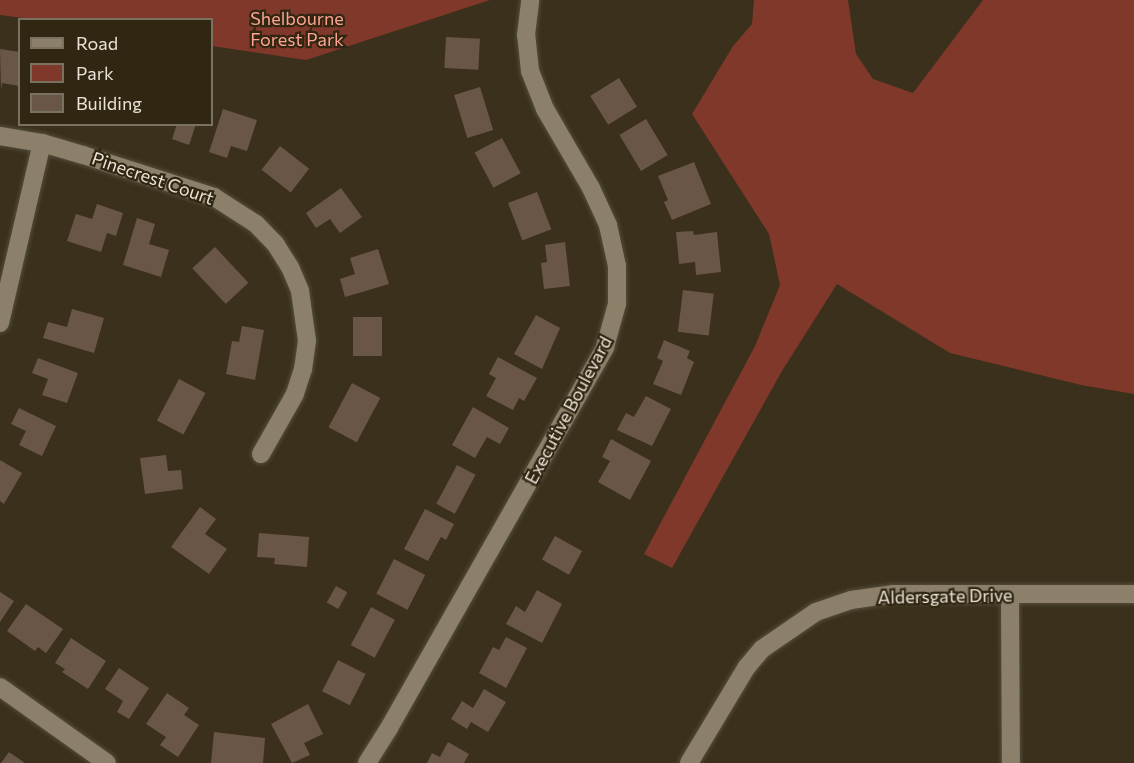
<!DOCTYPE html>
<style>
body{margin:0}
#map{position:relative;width:1134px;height:763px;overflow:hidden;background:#3a301c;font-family:Commissioner,sans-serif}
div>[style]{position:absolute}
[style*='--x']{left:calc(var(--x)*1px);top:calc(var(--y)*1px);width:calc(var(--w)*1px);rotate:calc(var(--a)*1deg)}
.green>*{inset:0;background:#7f382a}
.building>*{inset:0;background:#6a5646;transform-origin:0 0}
.roads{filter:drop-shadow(0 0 2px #554d3b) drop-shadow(0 0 2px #554d3b)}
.street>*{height:18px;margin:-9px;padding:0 9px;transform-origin:9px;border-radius:9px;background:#8c806a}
span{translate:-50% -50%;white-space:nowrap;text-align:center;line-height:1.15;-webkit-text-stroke:4.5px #302612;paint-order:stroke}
.park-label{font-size:18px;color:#fea390}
.street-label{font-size:18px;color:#eae3d7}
.legend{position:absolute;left:18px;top:18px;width:195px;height:108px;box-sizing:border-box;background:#302612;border:2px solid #7a7261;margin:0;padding:8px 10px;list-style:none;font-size:18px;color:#eae3d7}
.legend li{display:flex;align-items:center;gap:12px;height:30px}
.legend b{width:30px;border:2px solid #7a7261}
</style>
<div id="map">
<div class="green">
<div style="clip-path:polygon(0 0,490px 0,306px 60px,212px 46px,212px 20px,32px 19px,0 15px)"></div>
<div style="clip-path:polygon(754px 0,848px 0,856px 54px,873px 79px,913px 93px,983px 0,1134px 0,1134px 394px,1081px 385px,950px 353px,837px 284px,782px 371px,672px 568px,644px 554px,755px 346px,780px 285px,769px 234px,692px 114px,733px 46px,752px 24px)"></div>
</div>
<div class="building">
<div style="left:446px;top:37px;width:34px;height:31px;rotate:3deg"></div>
<div style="clip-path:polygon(0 49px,20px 52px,19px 86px,2px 83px,1px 90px)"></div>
<div style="left:619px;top:78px;width:34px;height:34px;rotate:58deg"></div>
<div style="left:480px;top:87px;width:45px;height:27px;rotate:73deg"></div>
<div style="clip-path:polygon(223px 109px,257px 120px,247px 151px,231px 146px,227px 158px,209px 152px)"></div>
<div style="left:646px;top:119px;width:42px;height:31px;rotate:59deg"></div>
<div style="clip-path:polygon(177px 124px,196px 124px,189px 145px,172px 139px)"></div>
<div style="left:502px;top:138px;width:40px;height:31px;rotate:62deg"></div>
<div style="left:280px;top:146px;width:37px;height:30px;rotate:38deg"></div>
<div style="clip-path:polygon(694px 162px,711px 204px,672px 220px,664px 202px,668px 200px,658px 176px)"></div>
<div style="clip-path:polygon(341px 188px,362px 217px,340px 233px,330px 219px,316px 228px,306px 213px)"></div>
<div style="left:537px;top:192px;width:40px;height:31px;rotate:69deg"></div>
<div style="clip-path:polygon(97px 204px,123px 213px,116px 236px,107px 233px,101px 252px,67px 241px,76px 214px,92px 219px)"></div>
<div style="clip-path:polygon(137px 218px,155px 224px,149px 244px,169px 250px,161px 277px,123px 265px)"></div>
<div style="clip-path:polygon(693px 231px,694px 235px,717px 232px,721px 272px,696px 275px,695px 262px,679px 264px,676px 232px)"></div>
<div style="clip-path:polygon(565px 242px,570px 286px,544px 289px,541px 263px,547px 262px,545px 245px)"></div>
<div style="left:215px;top:247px;width:49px;height:31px;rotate:47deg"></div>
<div style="clip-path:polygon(378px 249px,389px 284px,345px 297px,340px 279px,355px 274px,350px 258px)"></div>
<div style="left:683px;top:290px;width:31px;height:42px;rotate:7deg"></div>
<div style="clip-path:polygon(72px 309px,104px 318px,94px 353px,43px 338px,48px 322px,67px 327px)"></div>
<div style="clip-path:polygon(536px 315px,560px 328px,542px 369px,514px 354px)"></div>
<div style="left:353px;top:317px;width:29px;height:39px"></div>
<div style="clip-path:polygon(242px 326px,264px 330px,255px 380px,226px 374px,232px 341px,239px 342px)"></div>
<div style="clip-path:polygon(664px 340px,690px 351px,687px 358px,694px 362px,681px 395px,653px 384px,663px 361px,657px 358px)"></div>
<div style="clip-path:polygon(498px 357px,537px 378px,524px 401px,519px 398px,513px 410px,486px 396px,496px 378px,489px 374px)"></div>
<div style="clip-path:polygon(38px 358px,78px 373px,67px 403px,42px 395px,48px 379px,32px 373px)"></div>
<div style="left:179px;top:379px;width:30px;height:47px;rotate:28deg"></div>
<div style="left:352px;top:383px;width:32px;height:50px;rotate:28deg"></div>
<div style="clip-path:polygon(646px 396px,671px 409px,652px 446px,617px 430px,626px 413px,634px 417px)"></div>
<div style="clip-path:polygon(473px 407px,509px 428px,500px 444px,487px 437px,475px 458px,452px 445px)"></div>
<div style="clip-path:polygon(19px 408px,56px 426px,42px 456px,19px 445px,26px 431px,11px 424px)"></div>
<div style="clip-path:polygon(611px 439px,651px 461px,630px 500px,598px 482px,610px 461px,602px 457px)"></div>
<div style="clip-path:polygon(166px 455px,168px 471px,181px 470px,183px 489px,145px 494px,140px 458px)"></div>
<div style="clip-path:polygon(0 460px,22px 473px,4px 504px,0 501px)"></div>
<div style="left:457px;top:465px;width:21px;height:44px;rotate:28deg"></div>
<div style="clip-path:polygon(200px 507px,216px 519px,205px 534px,227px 549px,209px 574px,171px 547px)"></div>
<div style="clip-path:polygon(425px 509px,454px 524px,446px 540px,441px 537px,428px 561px,404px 549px)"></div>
<div style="clip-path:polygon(259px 533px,309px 537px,307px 567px,274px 564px,275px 558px,257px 557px)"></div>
<div style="left:555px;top:536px;width:31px;height:27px;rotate:29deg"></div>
<div style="left:394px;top:559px;width:35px;height:39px;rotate:27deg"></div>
<div style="left:336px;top:586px;width:13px;height:19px;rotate:29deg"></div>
<div style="clip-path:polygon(537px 590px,562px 604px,542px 643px,506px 624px,516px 606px,525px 612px)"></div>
<div style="clip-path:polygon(0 592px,14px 601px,0 622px)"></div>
<div style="clip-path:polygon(26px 604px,63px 629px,46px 653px,38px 647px,35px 651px,7px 631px)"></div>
<div style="left:371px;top:607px;width:27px;height:43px;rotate:28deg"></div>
<div style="clip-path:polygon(506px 637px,527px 648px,506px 688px,479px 673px,493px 647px,499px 650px)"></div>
<div style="clip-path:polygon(71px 638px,106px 661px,88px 689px,62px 672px,65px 669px,55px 663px)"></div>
<div style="left:338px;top:660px;width:31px;height:35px;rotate:27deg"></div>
<div style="clip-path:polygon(119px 668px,149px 688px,129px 719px,117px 712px,123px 701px,105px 689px)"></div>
<div style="clip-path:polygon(484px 689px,506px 702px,488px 732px,471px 722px,467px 729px,451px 719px,462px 701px,473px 708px)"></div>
<div style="clip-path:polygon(167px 693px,189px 708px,184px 715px,199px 725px,178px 757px,160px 745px,166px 737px,146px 724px)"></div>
<div style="clip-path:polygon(308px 704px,323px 734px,304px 743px,310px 755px,292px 763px,271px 724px)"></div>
<div style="clip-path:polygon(214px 732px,265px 738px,263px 763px,211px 763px)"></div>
<div style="clip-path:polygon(448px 742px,469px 754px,464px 763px,427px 763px,432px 753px,440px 757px)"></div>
<div style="clip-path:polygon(9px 752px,25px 763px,1px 763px)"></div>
</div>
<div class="roads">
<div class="street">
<div style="--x:0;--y:136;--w:43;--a:9.5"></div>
<div style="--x:42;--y:143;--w:43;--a:16.3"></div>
<div style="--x:83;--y:155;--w:138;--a:17.8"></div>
<div style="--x:214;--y:197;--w:50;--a:32.7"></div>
<div style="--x:256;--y:224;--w:29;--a:46"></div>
<div style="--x:276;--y:245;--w:26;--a:58"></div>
<div style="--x:290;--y:267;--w:26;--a:67"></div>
<div style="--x:300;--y:291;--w:50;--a:82"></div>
<div style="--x:307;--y:341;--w:28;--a:98"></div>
<div style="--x:303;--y:369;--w:26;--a:108"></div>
<div style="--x:295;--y:394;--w:69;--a:119.5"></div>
<div style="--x:0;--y:323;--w:185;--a:-76.9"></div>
<div style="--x:1010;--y:594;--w:169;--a:89.7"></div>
<div style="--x:0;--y:687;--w:131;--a:35.4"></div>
<div style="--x:367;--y:763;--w:41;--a:-57.8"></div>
<div style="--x:389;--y:728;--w:438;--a:-60.4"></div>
<div style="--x:605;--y:347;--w:45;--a:-74.4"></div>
<div style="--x:617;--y:304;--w:38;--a:-90"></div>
<div style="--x:617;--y:266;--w:42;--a:-102.4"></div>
<div style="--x:608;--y:225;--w:41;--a:-114.7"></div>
<div style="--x:591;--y:188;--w:91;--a:-120.2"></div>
<div style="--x:545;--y:109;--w:41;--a:-111.5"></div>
<div style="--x:530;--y:71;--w:36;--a:-96"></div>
<div style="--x:526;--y:35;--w:35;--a:-83"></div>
<div style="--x:689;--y:763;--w:111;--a:-59"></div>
<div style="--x:746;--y:668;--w:25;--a:-50"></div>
<div style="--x:762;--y:649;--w:65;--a:-34.4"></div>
<div style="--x:816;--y:612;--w:37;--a:-19"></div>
<div style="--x:851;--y:600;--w:42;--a:-8.1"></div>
<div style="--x:893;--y:594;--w:241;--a:0"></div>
</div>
</div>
<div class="park-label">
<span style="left:297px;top:29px">Shelbourne<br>Forest Park</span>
</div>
<div class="street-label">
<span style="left:153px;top:178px;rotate:19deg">Pinecrest Court</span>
<span style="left:568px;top:410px;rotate:-62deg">Executive Boulevard</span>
<span style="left:945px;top:596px;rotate:-1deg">Aldersgate Drive</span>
</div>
<ul class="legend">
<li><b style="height:8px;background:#8c806a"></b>Road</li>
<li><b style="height:16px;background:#7f382a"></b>Park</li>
<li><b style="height:16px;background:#6a5646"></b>Building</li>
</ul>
</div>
